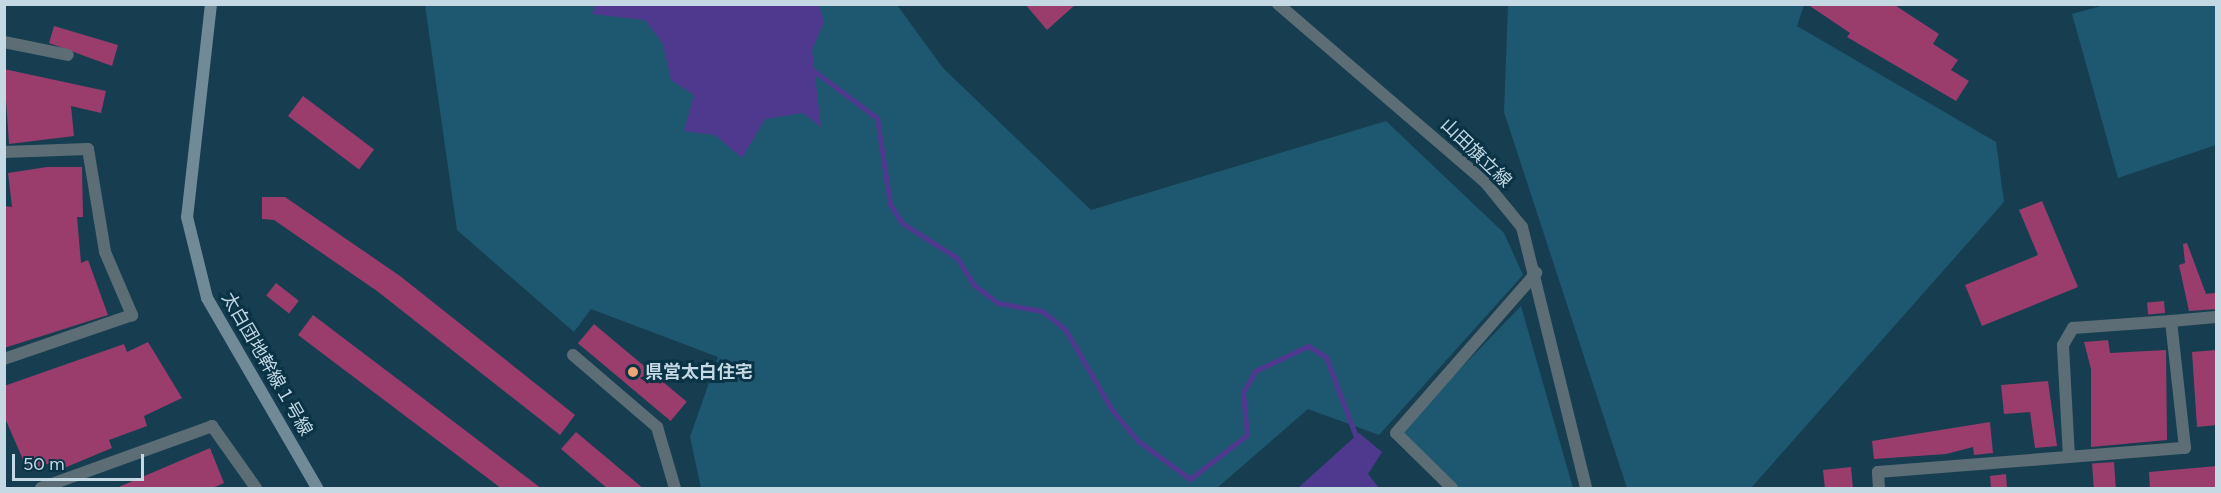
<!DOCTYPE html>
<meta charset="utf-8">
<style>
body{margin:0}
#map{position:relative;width:2221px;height:493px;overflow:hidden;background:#163e50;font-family:Figtree,"Noto Sans JP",sans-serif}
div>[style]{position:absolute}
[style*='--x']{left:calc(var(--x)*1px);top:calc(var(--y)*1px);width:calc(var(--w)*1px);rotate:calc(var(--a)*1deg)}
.green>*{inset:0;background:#1e5770}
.water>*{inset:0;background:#4f398f}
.stream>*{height:5px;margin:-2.5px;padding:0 2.5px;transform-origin:2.5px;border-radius:2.5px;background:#4f398f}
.building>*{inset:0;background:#9a3c6c;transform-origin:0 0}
.street>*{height:12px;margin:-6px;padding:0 6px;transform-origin:6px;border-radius:6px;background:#5d6d76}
.secondary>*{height:12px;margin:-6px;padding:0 6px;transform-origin:6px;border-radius:6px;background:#708a98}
.dots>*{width:16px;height:16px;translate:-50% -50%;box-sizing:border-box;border:3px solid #0a3345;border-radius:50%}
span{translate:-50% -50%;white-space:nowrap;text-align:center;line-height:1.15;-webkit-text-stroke:6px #0a3345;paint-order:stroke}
.street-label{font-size:18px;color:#c5d9e5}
.poi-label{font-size:18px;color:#c5d9e5;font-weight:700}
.left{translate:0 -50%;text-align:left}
.frame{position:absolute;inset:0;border:6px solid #c5d9e5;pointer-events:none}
.scale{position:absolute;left:12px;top:454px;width:132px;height:27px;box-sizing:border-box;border:3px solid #c5d9e5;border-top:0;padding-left:8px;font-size:18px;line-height:21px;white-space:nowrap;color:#c5d9e5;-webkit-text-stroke:4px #0a3345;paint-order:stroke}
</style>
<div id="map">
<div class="green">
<div style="clip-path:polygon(2108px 4px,2216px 5px,2216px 145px,2118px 178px,2072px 14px)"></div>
<div style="clip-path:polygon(425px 5px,897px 5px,943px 68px,1091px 210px,1386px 121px,1504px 233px,1523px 275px,1379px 435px,1308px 409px,1217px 488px,701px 488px,690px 437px,718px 357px,591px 309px,574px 332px,457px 230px)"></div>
<div style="clip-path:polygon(1508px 5px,1804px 5px,1797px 26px,1996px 142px,2004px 202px,1751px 488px,1627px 488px,1504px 112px)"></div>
<div style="clip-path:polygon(1521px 306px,1573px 488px,1456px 488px,1398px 433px)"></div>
</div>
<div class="water">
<div style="clip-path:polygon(595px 4px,819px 5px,824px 22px,812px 50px,821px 127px,803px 113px,765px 119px,742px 158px,715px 135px,684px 131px,694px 95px,671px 80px,663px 44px,645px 20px,592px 14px)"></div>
<div style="clip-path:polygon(1359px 433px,1382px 452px,1368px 474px,1379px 488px,1298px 488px)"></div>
</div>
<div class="stream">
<div style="--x:810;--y:68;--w:84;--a:36.7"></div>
<div style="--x:877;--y:118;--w:87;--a:81.4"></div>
<div style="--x:890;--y:204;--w:22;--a:58"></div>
<div style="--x:902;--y:223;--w:65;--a:32.5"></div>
<div style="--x:957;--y:258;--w:32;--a:58"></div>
<div style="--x:974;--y:285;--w:30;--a:37"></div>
<div style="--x:998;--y:303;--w:45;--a:10.3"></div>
<div style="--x:1042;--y:311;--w:29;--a:38"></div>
<div style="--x:1065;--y:329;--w:94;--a:59.9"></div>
<div style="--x:1112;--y:410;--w:40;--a:50"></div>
<div style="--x:1138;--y:441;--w:64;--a:36.2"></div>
<div style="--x:1190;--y:479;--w:72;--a:-37.7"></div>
<div style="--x:1247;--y:435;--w:43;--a:-95.3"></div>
<div style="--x:1243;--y:392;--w:24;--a:-60"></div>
<div style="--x:1255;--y:371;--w:59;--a:-25.3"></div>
<div style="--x:1308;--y:346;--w:21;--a:31"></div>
<div style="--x:1326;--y:357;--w:91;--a:69.4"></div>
</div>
<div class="building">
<div style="clip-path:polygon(1025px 4px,1076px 4px,1047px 30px)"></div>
<div style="clip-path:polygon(1807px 4px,1893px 4px,1939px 34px,1933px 44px,1958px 60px,1951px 70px,1969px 81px,1956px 101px,1847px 37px,1850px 33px)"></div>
<div style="clip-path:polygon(54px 26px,118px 45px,112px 66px,49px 43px)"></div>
<div style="clip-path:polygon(4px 69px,106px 91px,101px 113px,71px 106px,74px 136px,9px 144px)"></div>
<div style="left:303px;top:96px;width:89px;height:25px;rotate:37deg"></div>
<div style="clip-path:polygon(47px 167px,82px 167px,83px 217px,77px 217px,81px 263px,88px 260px,108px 315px,4px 348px,4px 206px,12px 207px,8px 173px)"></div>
<div style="clip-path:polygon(262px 197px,285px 197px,400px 276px,575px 415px,560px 435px,377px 291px,274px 220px,262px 219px)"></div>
<div style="clip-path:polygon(2042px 201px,2078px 287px,1982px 326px,1965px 285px,2038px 255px,2019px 210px)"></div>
<div style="clip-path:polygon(2187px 243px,2206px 294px,2215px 293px,2217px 309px,2189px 311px,2179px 265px,2185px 263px,2183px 244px)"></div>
<div style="left:276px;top:283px;width:29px;height:16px;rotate:38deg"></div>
<div style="left:2164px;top:301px;width:12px;height:17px;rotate:85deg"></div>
<div style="clip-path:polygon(313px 315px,420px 396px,542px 489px,502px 489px,298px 335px)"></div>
<div style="left:594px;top:324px;width:121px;height:25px;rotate:40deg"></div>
<div style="clip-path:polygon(2108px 340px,2110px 353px,2166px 350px,2167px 440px,2091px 447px,2091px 369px,2084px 342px)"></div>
<div style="clip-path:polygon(148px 342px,182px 398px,144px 416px,147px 426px,109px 440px,112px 448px,64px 468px,61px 459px,28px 471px,4px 416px,4px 386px,124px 344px,127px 352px)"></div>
<div style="clip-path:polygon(2216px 350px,2217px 425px,2197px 427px,2192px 352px)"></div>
<div style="clip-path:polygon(2048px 381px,2057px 446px,2035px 448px,2030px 412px,2004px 414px,2001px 385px)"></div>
<div style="clip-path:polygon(1990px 422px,1993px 453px,1974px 455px,1973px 447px,1946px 454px,1874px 459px,1872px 441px)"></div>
<div style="clip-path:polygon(576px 432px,644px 489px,608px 489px,561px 449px)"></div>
<div style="clip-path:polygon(210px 448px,224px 483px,210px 489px,114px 489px)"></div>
<div style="left:2114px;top:462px;width:27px;height:22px;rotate:86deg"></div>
<div style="clip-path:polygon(2217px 466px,2217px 489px,2150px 489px,2149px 472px)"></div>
<div style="clip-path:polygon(1851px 467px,1853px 489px,1825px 489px,1823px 470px)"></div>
<div style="clip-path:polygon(2006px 474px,2007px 489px,1991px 489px,1990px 476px)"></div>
</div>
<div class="street">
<div style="--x:1278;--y:4;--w:273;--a:40.7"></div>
<div style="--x:1485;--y:182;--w:58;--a:50.6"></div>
<div style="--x:1522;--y:227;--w:269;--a:76.2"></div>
<div style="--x:4;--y:42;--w:65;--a:11.5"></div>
<div style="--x:4;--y:152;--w:84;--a:-2"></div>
<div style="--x:88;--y:149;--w:104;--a:80.6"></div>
<div style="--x:105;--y:252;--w:69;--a:66.8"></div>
<div style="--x:132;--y:315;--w:135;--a:161"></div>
<div style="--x:573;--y:355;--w:111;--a:40.6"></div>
<div style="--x:657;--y:427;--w:64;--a:73.6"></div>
<div style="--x:2069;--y:457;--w:112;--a:-93.1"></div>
<div style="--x:2063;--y:345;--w:20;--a:-60"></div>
<div style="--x:2073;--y:328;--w:98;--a:-4.1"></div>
<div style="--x:41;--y:488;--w:182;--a:-19.9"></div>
<div style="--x:212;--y:426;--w:76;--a:54.6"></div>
<div style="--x:1452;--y:488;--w:78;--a:-135.5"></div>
<div style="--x:1396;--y:433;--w:213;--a:-48.8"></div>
<div style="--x:1879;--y:488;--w:16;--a:-94"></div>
<div style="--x:1878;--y:472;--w:308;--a:-4.5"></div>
<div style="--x:2185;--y:448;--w:128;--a:-96.3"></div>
<div style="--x:2171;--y:321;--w:45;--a:-5.1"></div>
</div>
<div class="secondary">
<div style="--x:211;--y:4;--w:214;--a:96.4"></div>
<div style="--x:187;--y:217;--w:83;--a:76.1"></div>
<div style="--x:207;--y:298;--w:220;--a:59.9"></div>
</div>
<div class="dots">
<div style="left:633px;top:372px;background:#efa376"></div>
</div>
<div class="street-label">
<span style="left:1476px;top:153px;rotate:44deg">山田旗立線</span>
<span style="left:267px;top:364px;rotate:60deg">太白団地幹線１号線</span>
</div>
<div class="poi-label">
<span class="left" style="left:645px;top:372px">県営太白住宅</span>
</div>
<div class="frame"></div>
<div class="scale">50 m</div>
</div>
